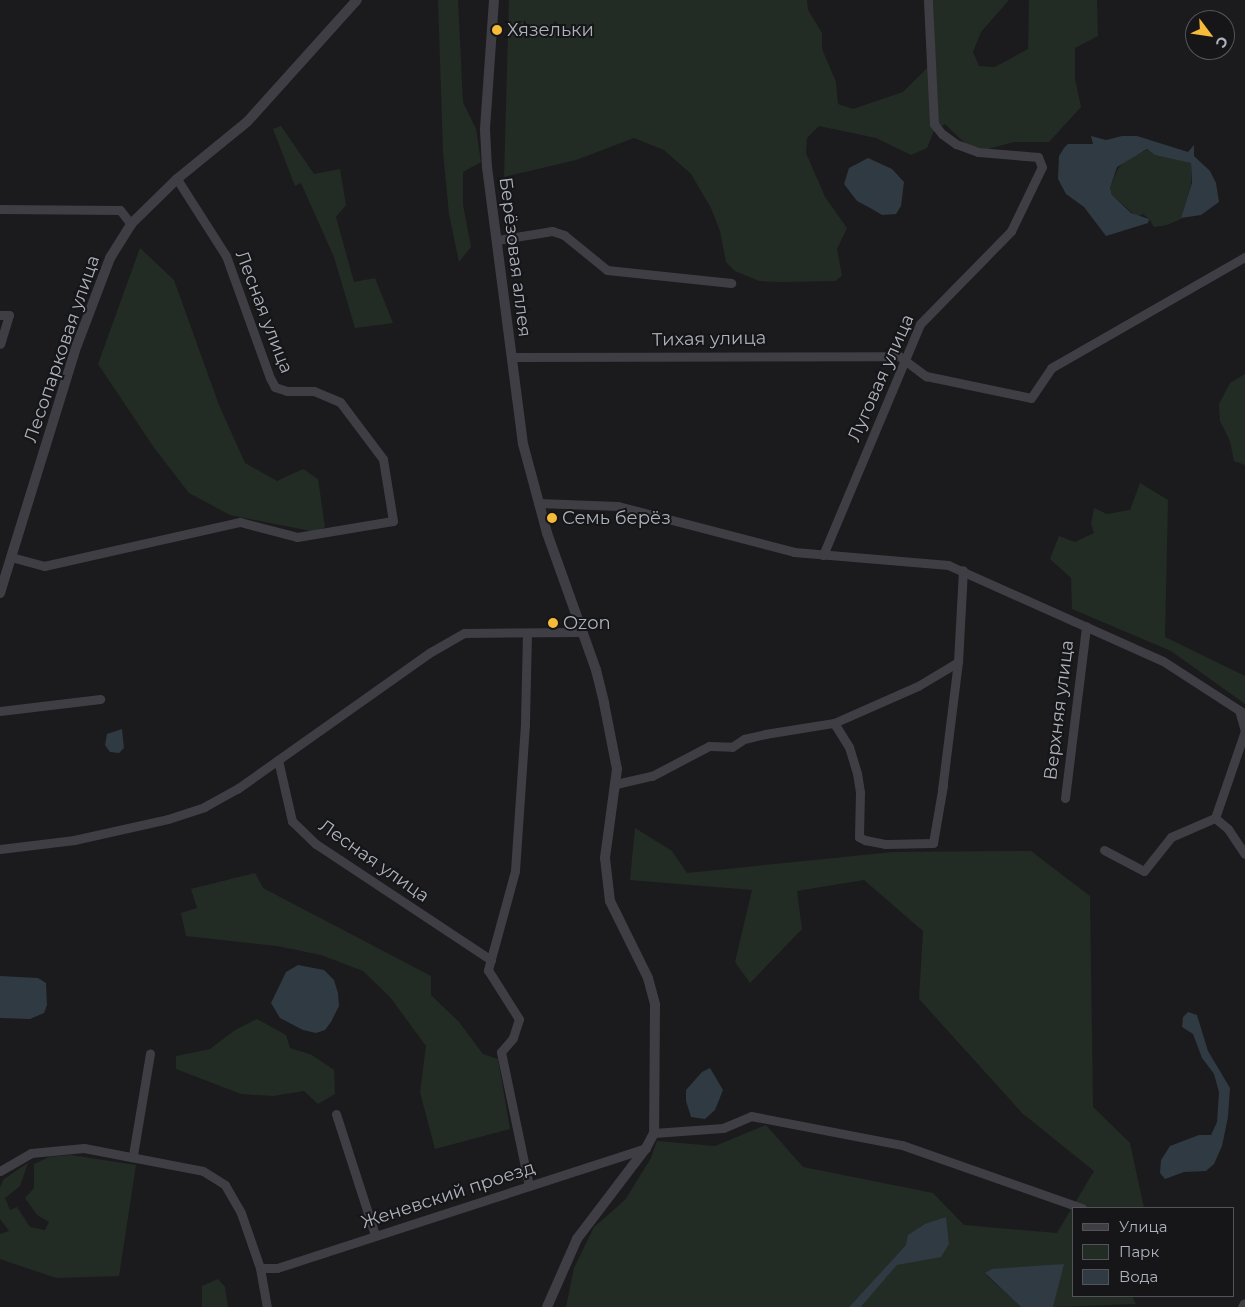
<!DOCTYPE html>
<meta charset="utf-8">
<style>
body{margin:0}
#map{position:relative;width:1245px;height:1307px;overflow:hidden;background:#1b1b1d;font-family:Montserrat,sans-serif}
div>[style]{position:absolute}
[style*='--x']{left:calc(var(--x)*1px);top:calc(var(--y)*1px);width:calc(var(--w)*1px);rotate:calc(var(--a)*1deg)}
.green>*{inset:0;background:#222c24}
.water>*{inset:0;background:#303a42}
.minor>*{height:9px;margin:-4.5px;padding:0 4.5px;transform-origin:4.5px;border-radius:4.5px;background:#3e3e44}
.tertiary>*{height:10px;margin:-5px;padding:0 5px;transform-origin:5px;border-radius:5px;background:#3e3e44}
.dots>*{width:14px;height:14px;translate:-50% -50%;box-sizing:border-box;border:2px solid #161618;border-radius:50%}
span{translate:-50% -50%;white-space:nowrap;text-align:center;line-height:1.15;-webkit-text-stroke:4px #161618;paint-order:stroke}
.poi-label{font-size:18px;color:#adb2bd}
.left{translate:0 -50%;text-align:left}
.street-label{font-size:18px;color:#adb2bd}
.legend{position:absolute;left:1072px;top:1207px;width:162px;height:90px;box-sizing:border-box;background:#161618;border:1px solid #52545a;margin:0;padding:6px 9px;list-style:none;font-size:15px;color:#adb2bd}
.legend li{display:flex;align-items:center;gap:10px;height:25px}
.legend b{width:25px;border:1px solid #52545a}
.north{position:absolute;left:1185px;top:10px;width:50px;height:50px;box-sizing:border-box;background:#161618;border:1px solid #52545a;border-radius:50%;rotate:121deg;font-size:14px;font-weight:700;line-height:20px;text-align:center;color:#adb2bd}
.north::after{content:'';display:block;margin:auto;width:18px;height:22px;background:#f6bb39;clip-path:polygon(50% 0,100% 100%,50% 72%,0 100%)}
</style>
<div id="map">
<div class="green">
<div style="clip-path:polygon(438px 0,458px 0,463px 102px,476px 129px,481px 162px,463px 172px,463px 205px,471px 247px,459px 262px,449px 214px,443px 152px)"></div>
<div style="clip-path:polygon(509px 0,807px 0,808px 10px,822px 33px,822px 49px,836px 82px,838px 104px,853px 109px,903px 92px,934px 61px,933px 0,1009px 0,981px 32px,973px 52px,979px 66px,995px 67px,1028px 49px,1029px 0,1097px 0,1098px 36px,1075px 48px,1075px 79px,1081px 107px,1049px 142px,1014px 142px,988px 149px,970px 148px,945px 124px,934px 131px,927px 148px,911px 155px,876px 138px,819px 126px,807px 138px,806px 153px,825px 197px,847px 228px,837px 249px,842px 276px,835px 281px,781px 282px,759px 281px,735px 271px,726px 262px,720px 231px,711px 208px,691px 174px,664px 150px,634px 138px,576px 160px,504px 177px)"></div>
<div style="clip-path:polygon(281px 126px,314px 174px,340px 169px,346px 205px,336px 217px,354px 282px,375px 278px,393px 323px,355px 328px,334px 257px,301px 183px,295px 186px,273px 129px)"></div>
<div style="clip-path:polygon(1147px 150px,1191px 163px,1191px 185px,1181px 219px,1167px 225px,1154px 227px,1149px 219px,1143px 214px,1137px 217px,1112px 195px,1110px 188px,1118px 169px,1125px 160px)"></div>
<div style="clip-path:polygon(140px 248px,174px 280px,219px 405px,245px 463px,277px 481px,303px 469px,318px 479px,325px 527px,316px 532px,230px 515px,189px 493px,155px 449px,98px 364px)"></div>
<div style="clip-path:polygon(1245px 374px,1245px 465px,1234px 461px,1230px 441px,1220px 421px,1219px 404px,1230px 383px)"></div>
<div style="clip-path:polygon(1140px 483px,1168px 500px,1165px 637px,1245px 676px,1245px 704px,1171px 651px,1072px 609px,1071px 578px,1050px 559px,1059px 536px,1075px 542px,1094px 533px,1091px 524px,1094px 508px,1107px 514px,1130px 510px)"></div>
<div style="clip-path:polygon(635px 828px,672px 851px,687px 873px,893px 852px,1031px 851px,1090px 896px,1093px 1107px,1130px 1143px,1144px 1208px,1074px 1208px,1074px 1296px,1132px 1296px,1136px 1304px,1053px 1307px,1063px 1264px,985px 1274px,1021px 1307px,861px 1307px,897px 1265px,949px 1244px,945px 1217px,906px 1245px,849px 1307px,566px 1307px,574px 1268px,594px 1227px,625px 1200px,651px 1158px,657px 1141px,715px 1146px,766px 1125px,803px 1167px,933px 1193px,964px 1225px,1057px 1233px,1094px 1171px,1022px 1113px,919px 999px,923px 931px,864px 880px,797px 891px,802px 929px,750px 983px,735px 962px,752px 890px,630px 880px)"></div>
<div style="clip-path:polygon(255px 873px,263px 888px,431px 976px,431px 995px,459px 1022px,483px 1054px,498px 1059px,510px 1129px,435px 1149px,420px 1092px,426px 1046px,390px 997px,363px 971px,321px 955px,277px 946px,186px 936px,181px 913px,197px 908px,191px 889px)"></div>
<div style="clip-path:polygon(257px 1019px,286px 1035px,290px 1048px,312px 1055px,334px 1070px,335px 1094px,318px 1104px,304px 1091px,273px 1096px,241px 1094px,176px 1069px,176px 1056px,210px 1049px,235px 1030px)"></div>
<div style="clip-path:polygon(71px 1155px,136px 1165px,119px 1276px,56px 1278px,0 1259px,0 1234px,9px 1231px,0 1219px,0 1187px,4px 1179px,28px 1163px,20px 1186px,5px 1198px,10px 1210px,17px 1207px,30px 1227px,45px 1230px,49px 1222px,37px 1215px,25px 1198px,34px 1188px,34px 1164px,49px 1157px)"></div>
<div style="clip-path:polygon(218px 1279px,225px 1287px,228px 1307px,202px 1307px,202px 1286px)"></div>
</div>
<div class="water">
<div style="clip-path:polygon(1091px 136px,1106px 140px,1122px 136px,1137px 136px,1188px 152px,1194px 145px,1194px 156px,1210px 171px,1216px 183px,1219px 202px,1201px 215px,1181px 218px,1192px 183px,1191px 163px,1155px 155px,1147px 149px,1117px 167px,1110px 188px,1112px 195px,1131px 213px,1149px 219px,1148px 223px,1106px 236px,1084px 207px,1066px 194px,1058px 179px,1059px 156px,1064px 148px,1068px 144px,1093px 144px)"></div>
<div style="clip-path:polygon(868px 158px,892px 169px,904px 182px,901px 206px,896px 214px,882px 215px,872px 209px,857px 201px,844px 184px,849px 168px)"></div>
<div style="clip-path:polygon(122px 729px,124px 748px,119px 753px,110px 752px,105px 745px,107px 734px)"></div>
<div style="clip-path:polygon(298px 965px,324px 970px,334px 980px,338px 993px,339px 1006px,331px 1022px,325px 1030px,316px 1033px,303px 1030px,280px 1018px,271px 1003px,286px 972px)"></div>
<div style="clip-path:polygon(0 976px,38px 978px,46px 983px,47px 1005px,44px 1013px,30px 1019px,0 1018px)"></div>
<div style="clip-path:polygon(1188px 1012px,1197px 1015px,1208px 1051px,1230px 1088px,1228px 1117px,1222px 1146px,1214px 1164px,1206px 1171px,1184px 1172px,1165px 1179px,1160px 1173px,1161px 1160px,1170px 1146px,1199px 1135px,1211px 1135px,1217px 1122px,1219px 1092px,1214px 1074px,1202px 1058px,1193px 1034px,1182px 1027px,1183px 1017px)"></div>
<div style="clip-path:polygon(710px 1068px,723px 1090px,715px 1110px,705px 1119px,691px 1117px,686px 1101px,686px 1090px,702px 1072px)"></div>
<div style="clip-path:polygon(946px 1217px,949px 1244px,941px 1257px,897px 1265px,861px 1307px,849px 1307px,906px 1245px,908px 1235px,925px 1224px)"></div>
<div style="clip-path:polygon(1064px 1264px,1053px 1307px,1021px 1307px,985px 1273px,992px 1269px)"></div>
</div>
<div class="minor">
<div style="--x:0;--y:209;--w:120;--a:0.5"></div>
<div style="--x:120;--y:210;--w:18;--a:52"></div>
<div style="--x:497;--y:240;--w:56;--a:-9.3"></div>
<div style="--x:552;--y:231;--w:13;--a:18"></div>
<div style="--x:564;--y:235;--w:55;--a:39.1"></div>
<div style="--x:607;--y:270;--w:125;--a:6"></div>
<div style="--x:0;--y:315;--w:9;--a:0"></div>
<div style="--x:9;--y:315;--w:30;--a:107"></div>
<div style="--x:512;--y:357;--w:387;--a:-0.1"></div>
<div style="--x:899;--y:356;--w:34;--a:37"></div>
<div style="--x:926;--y:376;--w:107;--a:11.8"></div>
<div style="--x:1031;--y:398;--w:36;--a:-56"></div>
<div style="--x:1051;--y:368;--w:224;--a:-29.8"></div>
<div style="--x:538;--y:503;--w:80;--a:2.1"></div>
<div style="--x:618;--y:506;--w:182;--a:14.6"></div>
<div style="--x:794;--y:552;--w:155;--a:4.8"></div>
<div style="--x:948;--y:565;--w:235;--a:24.1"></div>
<div style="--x:1163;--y:661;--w:98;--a:32.9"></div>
<div style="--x:823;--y:555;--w:251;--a:-67.2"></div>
<div style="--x:920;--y:324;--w:130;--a:-45.6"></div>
<div style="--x:1011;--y:231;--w:71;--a:-64.2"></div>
<div style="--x:1042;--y:167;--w:11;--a:-112"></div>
<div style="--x:1038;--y:157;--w:60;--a:-175.2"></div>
<div style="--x:978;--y:152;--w:23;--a:-160"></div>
<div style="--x:956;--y:144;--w:17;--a:-144"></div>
<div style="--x:942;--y:134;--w:13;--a:-129"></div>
<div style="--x:934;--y:124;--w:124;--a:-92.8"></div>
<div style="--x:11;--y:557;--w:34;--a:15"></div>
<div style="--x:44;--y:566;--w:201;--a:-12.7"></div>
<div style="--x:240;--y:522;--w:59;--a:14.7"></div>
<div style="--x:297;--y:537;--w:97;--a:-9.5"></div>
<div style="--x:393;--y:521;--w:63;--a:-99.2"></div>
<div style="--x:383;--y:459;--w:71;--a:-127"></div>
<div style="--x:340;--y:402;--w:28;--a:-157"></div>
<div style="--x:314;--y:391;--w:27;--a:180"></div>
<div style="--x:287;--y:391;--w:13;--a:-162"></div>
<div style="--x:275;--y:387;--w:10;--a:-119"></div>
<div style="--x:270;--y:378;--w:130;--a:-109.8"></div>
<div style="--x:226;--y:256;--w:91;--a:-122.5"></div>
<div style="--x:527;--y:633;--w:91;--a:91.3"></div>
<div style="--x:525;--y:724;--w:147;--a:93.9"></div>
<div style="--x:515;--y:871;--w:103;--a:105.3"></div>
<div style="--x:488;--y:970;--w:58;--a:57.7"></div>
<div style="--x:519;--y:1019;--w:20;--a:108"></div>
<div style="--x:513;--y:1038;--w:18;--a:131"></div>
<div style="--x:501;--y:1052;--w:137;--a:78.2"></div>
<div style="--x:0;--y:711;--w:101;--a:-6.8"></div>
<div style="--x:834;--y:723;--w:28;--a:58"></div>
<div style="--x:849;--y:747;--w:27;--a:73"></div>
<div style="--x:857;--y:773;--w:19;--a:81"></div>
<div style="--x:860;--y:792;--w:45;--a:91.3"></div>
<div style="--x:859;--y:837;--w:7;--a:27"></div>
<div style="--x:865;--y:840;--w:20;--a:11"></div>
<div style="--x:885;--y:844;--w:48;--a:-1.2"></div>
<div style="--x:933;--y:843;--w:59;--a:-80.2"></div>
<div style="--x:278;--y:760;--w:63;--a:77.1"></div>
<div style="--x:292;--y:821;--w:33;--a:44"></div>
<div style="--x:316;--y:844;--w:210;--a:33.5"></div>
<div style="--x:616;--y:784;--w:37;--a:-13"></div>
<div style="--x:652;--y:776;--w:64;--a:-27.8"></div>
<div style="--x:709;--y:746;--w:23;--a:2"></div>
<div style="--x:732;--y:747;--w:14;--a:-34"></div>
<div style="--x:744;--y:739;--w:22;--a:-13"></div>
<div style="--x:765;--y:734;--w:70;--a:-9.1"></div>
<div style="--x:834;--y:723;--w:92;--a:-23.8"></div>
<div style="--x:918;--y:686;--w:47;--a:-31"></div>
<div style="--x:942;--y:790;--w:129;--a:-82.9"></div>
<div style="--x:958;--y:662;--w:92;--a:-86.9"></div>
<div style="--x:1065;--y:798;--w:173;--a:-83"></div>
<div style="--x:1215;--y:818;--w:92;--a:-71"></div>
<div style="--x:1245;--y:731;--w:22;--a:-106"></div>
<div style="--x:1215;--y:818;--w:17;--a:40"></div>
<div style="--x:1228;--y:829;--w:30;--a:56"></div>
<div style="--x:0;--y:849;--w:75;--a:-6.9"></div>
<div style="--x:74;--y:840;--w:96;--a:-12.6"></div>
<div style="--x:168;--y:819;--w:38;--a:-18"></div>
<div style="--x:204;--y:807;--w:38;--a:-29"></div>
<div style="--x:237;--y:789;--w:235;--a:-35.3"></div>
<div style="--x:429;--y:653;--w:40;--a:-29.7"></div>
<div style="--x:464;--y:633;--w:118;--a:-0.5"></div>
<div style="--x:1104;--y:850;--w:45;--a:27.7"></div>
<div style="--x:1144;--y:871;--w:43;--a:-51.5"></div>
<div style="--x:1171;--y:837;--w:48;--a:-23.4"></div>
<div style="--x:336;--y:1114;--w:127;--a:72.1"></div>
<div style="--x:654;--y:1133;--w:69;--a:-4.1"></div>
<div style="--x:723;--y:1128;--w:30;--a:-23"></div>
<div style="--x:751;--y:1116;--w:154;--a:10.9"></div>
<div style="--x:902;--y:1145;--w:191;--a:19.3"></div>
<div style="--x:133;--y:1155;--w:103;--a:-80.5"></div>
<div style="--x:0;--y:1171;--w:36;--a:-30"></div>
<div style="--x:31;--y:1153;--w:53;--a:-5.4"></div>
<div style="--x:84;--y:1148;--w:121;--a:10.9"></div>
<div style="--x:203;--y:1171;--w:26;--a:32"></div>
<div style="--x:225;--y:1185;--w:32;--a:60"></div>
<div style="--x:241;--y:1213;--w:58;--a:70.9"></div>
<div style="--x:260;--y:1268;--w:40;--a:80"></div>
<div style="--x:260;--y:1268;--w:17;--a:0"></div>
<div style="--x:277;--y:1268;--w:388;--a:-18"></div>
<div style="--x:1242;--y:1307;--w:4;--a:-63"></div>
</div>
<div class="tertiary">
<div style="--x:494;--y:0;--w:130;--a:94"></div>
<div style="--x:485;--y:130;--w:37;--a:87"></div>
<div style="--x:487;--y:167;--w:279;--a:82.6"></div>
<div style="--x:523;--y:444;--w:92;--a:74.9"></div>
<div style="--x:547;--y:533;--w:145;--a:70.3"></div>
<div style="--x:596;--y:670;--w:34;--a:76"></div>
<div style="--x:604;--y:703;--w:67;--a:78.9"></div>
<div style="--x:617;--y:769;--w:90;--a:97.7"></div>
<div style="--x:605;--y:858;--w:43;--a:83.4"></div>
<div style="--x:610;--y:901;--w:86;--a:63.7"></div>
<div style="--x:648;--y:978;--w:28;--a:75"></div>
<div style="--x:655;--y:1005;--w:128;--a:90.4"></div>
<div style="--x:654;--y:1133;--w:17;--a:118"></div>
<div style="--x:646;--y:1148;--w:114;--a:127.2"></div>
<div style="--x:577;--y:1239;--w:74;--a:113.8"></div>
<div style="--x:0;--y:593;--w:260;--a:-72.8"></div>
<div style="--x:77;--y:345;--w:93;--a:-69.2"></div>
<div style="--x:110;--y:258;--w:40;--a:-58"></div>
<div style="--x:131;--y:224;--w:64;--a:-44.4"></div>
<div style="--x:177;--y:179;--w:90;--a:-39.2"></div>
<div style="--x:247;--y:122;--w:164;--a:-48"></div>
</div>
<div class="dots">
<div style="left:497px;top:30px;background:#f6bb39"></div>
<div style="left:552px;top:518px;background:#f6bb39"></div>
<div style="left:553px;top:623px;background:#f6bb39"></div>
</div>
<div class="poi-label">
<span class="left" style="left:507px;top:30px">Хязельки</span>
<span class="left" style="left:562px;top:518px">Семь берёз</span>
<span class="left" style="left:563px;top:623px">Ozon</span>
</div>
<div class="street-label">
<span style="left:515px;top:257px;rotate:83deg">Берёзовая аллея</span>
<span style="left:264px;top:312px;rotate:69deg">Лесная улица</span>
<span style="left:709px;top:339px;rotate:-1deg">Тихая улица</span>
<span style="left:62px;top:349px;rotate:-71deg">Лесопарковая улица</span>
<span style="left:881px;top:378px;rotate:-66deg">Луговая улица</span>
<span style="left:1059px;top:710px;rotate:-83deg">Верхняя улица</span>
<span style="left:374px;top:861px;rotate:35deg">Лесная улица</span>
<span style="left:448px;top:1195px;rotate:-18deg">Женевский проезд</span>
</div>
<ul class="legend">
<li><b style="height:6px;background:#3e3e44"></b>Улица</li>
<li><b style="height:14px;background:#222c24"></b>Парк</li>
<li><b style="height:14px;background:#303a42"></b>Вода</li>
</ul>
<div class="north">С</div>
</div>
